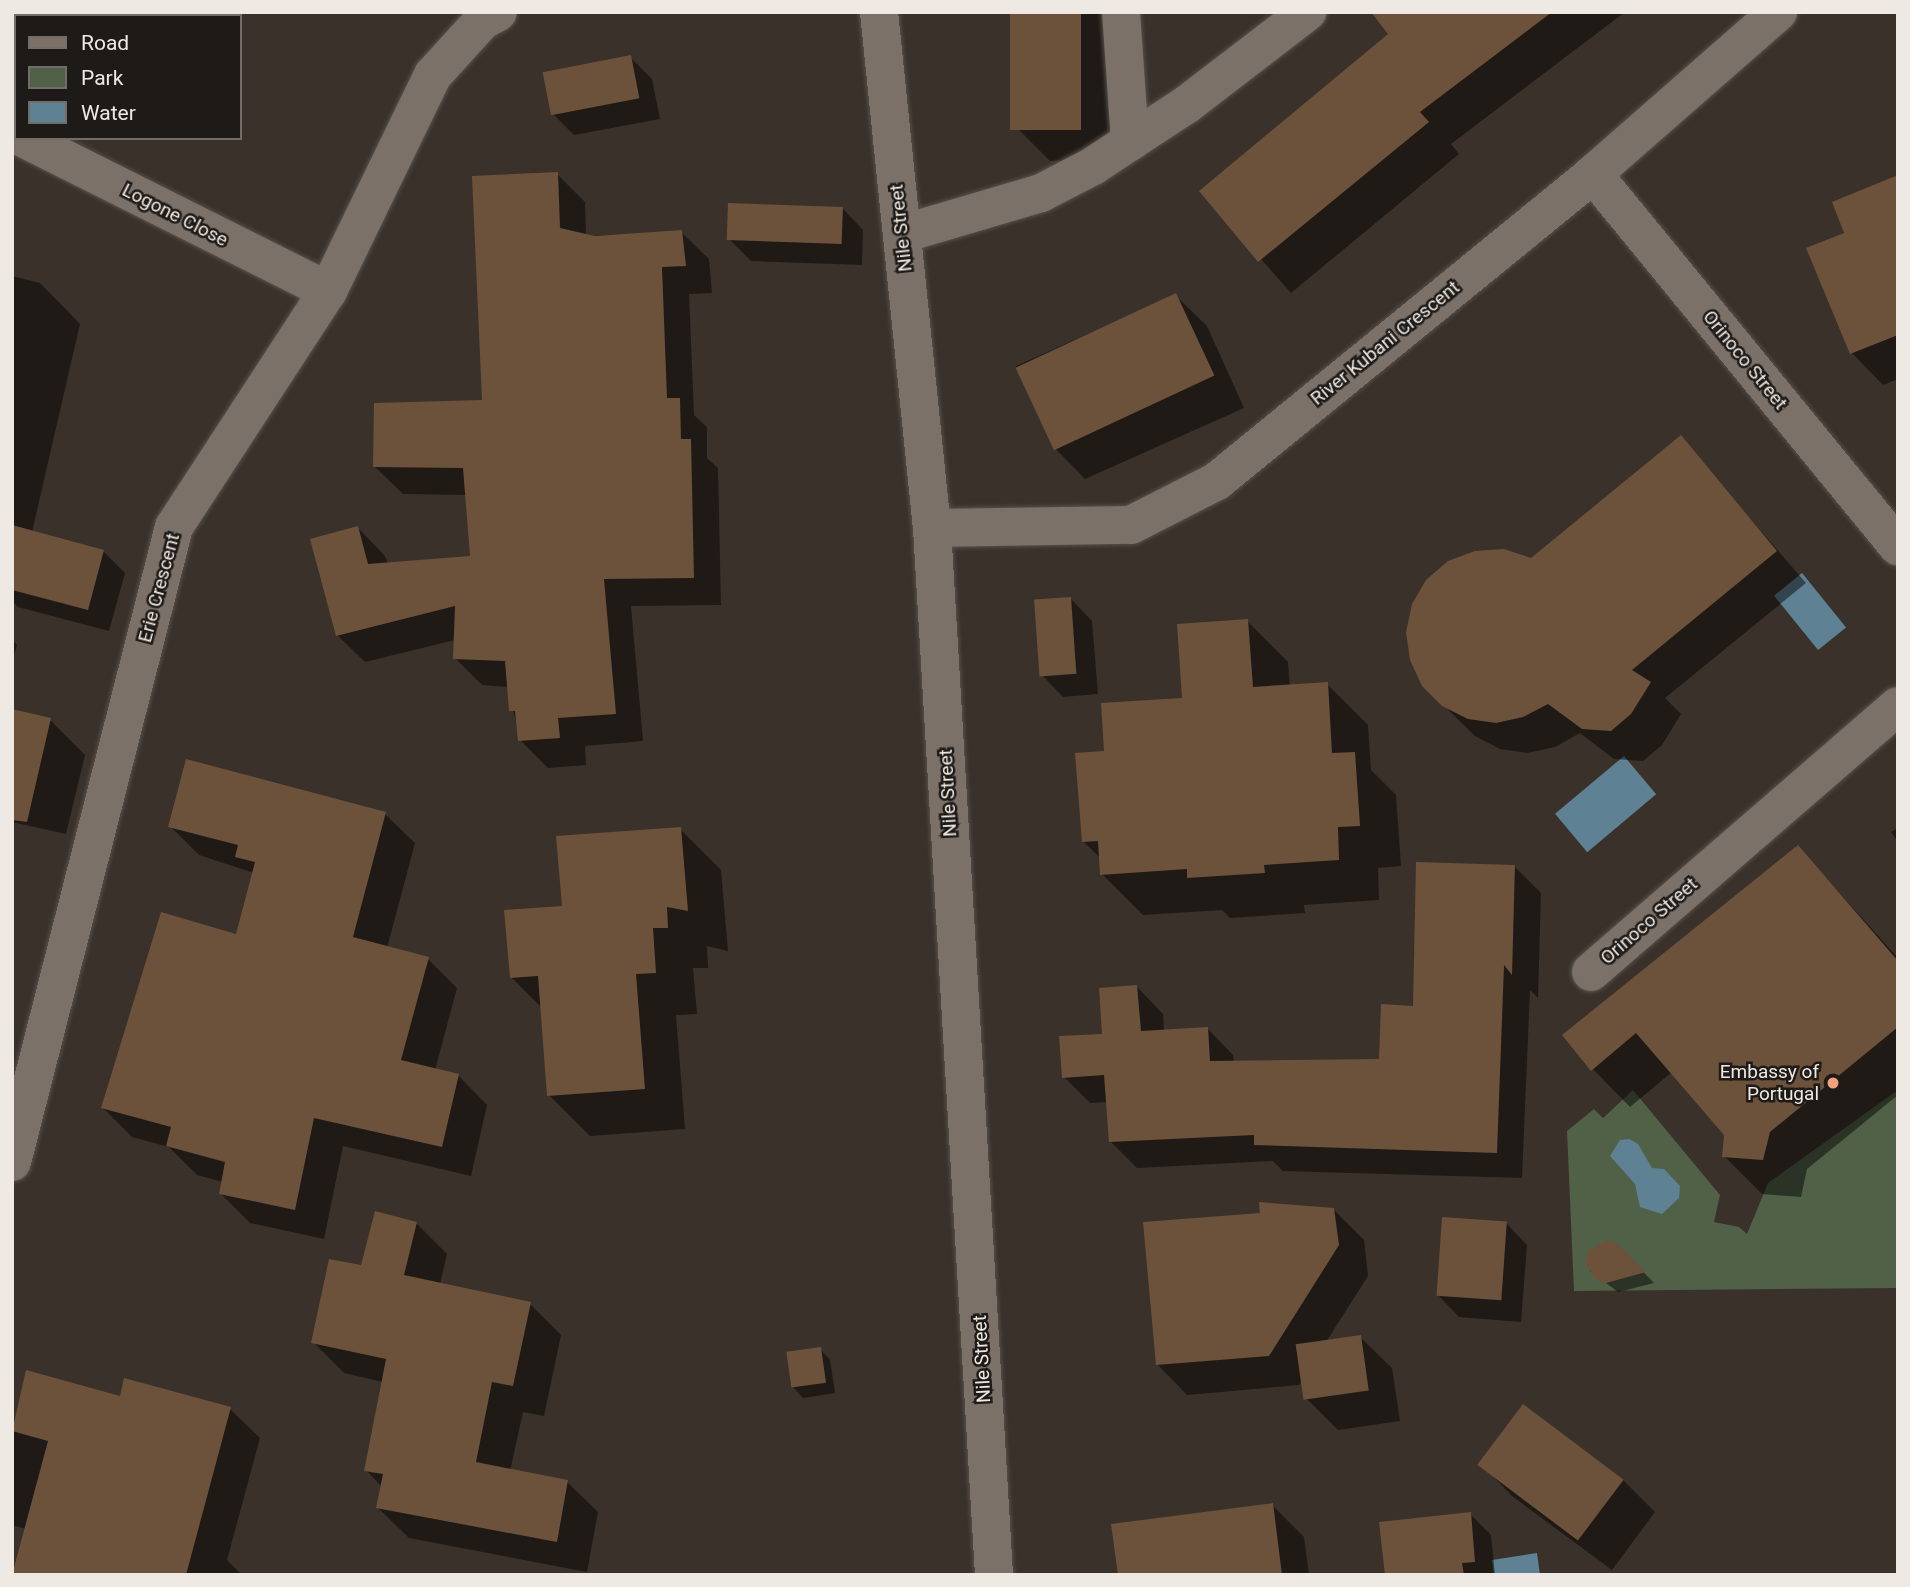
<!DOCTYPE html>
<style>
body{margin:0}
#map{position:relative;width:1910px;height:1587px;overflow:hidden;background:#3a312a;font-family:Roboto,sans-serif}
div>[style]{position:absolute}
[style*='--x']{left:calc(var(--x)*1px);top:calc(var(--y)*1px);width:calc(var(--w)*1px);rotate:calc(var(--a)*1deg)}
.green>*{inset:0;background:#506147}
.water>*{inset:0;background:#5e8294;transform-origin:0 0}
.shadow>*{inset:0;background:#0007}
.building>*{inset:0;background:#6c523b;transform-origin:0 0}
.roads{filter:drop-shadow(0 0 2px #574f49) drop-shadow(0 0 2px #574f49)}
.minor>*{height:38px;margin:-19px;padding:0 19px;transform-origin:19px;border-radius:19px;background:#7b7169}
.dots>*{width:19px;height:19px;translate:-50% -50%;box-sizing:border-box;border:4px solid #1e1a17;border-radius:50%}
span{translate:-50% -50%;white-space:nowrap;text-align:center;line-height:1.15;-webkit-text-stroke:5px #1e1a17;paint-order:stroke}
.street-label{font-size:19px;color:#efe9e4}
.poi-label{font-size:19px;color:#efe9e4}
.right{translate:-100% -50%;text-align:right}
.frame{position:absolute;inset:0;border:14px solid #efe9e4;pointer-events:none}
.legend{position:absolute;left:14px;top:14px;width:228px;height:126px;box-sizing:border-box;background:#1e1a17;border:2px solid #726d69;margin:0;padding:9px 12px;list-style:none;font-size:21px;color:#efe9e4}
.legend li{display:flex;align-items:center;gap:14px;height:35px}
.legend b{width:35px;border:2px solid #726d69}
</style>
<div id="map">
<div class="green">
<div style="clip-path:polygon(1633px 1090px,1720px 1195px,1714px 1222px,1739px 1227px,1747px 1234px,1768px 1183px,1898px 1090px,1898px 1288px,1574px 1291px,1567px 1131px,1594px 1109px,1603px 1118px)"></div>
</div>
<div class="water">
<div style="left:1802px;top:573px;width:70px;height:36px;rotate:51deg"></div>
<div style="left:1624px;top:756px;width:50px;height:90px;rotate:50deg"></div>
<div style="clip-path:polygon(1629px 1139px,1638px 1144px,1652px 1168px,1664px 1169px,1680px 1186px,1679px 1198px,1662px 1214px,1640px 1207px,1635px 1184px,1610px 1156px,1620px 1140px)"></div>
<div style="clip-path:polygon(1537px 1553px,1540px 1575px,1494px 1575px,1492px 1560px)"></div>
</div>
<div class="shadow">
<div style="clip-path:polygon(1011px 12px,1110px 12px,1118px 157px,1050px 161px,1018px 129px)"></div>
<div style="clip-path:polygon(1380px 12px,1625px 12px,1451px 144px,1459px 154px,1291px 293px,1201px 191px,1390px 35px)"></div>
<div style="clip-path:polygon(630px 57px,652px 79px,660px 119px,574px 135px,553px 114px)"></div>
<div style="clip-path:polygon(557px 174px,585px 202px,586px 236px,681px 232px,709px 259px,712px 293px,689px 294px,694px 415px,707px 427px,707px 458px,718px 468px,721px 605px,631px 606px,643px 741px,585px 746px,586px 765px,548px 768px,520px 740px,508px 687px,482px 685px,455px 658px,455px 640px,365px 662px,337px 635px,358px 528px,385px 556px,388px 564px,472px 557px,467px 495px,403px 494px,375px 467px,484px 402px)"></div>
<div style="clip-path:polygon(1898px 177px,1898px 379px,1883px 385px,1852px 353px,1847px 234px)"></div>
<div style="clip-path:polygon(842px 208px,863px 230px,862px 265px,751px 261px,729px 239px)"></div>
<div style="clip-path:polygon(12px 276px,40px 283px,80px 324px,32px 532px,103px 551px,125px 573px,109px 631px,18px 607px,12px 601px)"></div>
<div style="clip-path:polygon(1175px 295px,1207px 326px,1244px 408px,1085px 479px,1054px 447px,1016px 366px)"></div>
<div style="clip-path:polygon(1680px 438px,1806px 583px,1665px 698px,1681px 714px,1662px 745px,1643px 761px,1614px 759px,1580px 733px,1555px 747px,1527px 753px,1500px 749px,1475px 736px,1423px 685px,1532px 560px)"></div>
<div style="clip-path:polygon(1071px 599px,1092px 621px,1098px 694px,1063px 697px,1042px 675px)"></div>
<div style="clip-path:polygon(1247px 621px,1288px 662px,1290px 687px,1327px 684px,1368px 725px,1371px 770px,1396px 795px,1401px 866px,1378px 868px,1379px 900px,1304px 905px,1305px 913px,1230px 918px,1222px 910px,1143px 915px,1102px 874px,1101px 859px,1083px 841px,1105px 753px,1184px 700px)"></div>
<div style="clip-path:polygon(12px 640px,17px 645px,12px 661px)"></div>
<div style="clip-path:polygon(12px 711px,50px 720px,85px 755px,66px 834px,12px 822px)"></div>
<div style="clip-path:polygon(385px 814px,415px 843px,387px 948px,428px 959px,457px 988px,435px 1070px,458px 1075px,487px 1105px,471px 1176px,343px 1146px,324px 1239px,250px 1223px,221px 1194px,223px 1182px,197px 1175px,169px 1147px,132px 1137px,103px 1108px,237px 936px,254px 873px,199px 855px,170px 826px)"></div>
<div style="clip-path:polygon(1898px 828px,1898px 842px,1891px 832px)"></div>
<div style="clip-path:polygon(680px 829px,721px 870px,728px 951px,707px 946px,708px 968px,693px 968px,697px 1014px,676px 1015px,685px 1129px,590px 1136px,549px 1095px,542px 1008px,511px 977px,564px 908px)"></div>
<div style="clip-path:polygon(1798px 847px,1898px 958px,1898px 1095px,1807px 1169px,1801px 1197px,1762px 1194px,1724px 1156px,1726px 1134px,1672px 1072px,1630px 1107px,1593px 1069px)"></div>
<div style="clip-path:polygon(1514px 866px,1541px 893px,1538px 998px,1530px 990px,1522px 1178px,1283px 1171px,1273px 1161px,1137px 1168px,1111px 1142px,1108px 1102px,1090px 1103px,1064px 1077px,1103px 1035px,1137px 987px,1163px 1014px,1164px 1031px,1207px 1028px,1233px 1055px,1234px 1062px,1381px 1061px)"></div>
<div style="clip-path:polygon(1334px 1210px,1364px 1240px,1368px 1276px,1326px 1342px,1360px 1337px,1392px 1368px,1400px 1421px,1338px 1430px,1306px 1398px,1303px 1379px,1299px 1385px,1187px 1395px,1157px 1364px)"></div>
<div style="clip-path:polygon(416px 1223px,447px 1254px,440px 1284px,530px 1304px,561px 1335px,544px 1416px,523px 1412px,510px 1471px,567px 1482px,598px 1512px,587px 1572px,409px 1538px,378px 1508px,382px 1487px,366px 1470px,383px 1382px,344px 1373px,313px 1342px,362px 1268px)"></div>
<div style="clip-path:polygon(1506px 1223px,1527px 1245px,1521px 1322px,1459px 1317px,1438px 1295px)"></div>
<div style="clip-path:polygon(1616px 1244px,1654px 1283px,1618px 1292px,1590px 1271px,1589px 1252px)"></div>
<div style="clip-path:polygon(820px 1349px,830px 1360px,835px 1393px,803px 1398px,793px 1387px)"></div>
<div style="clip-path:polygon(27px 1372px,121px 1398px,230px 1409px,260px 1438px,227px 1560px,242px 1575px,14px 1575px,26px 1529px,12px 1525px,12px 1429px)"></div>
<div style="clip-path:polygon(1523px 1406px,1623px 1480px,1655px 1512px,1612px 1570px,1512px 1496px,1481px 1464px)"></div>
<div style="clip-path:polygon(1272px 1505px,1304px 1537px,1309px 1575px,1120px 1575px)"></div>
<div style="clip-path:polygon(1470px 1514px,1491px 1535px,1495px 1575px,1387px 1575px)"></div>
</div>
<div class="building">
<div style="left:1010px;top:12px;width:71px;height:118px"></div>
<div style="clip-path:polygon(1371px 12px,1552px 12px,1420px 112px,1429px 122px,1258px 262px,1199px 191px,1388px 34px)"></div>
<div style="left:631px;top:55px;width:44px;height:90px;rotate:79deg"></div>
<div style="clip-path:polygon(558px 172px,560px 228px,595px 236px,682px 230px,686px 266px,662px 267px,667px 398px,680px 398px,681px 439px,691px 439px,694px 578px,604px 579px,616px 714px,558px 718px,560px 738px,518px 741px,515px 711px,509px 711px,505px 661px,453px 659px,455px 606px,336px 636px,310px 539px,358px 526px,368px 564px,470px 556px,463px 468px,373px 467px,374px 403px,482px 400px,472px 176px)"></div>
<div style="clip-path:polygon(1898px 175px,1898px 335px,1850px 354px,1806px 248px,1844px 233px,1832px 202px)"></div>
<div style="left:728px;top:203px;width:115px;height:37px;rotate:2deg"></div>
<div style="left:1176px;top:293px;width:91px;height:177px;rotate:65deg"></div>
<div style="clip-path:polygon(1681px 435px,1777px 551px,1632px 670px,1651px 682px,1631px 714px,1611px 731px,1582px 729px,1548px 704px,1523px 717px,1496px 723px,1468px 719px,1442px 706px,1422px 686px,1410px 660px,1406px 632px,1412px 604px,1426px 580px,1448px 561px,1475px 551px,1504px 549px,1531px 558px)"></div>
<div style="clip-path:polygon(12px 525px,104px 550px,88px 610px,12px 590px)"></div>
<div style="left:1071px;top:597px;width:77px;height:37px;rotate:86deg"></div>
<div style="clip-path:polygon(1248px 619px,1253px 687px,1328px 682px,1332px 753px,1355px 752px,1360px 826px,1338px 827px,1339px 860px,1264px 865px,1265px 873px,1187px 878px,1187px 869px,1100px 875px,1098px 841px,1082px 842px,1075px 753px,1104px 751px,1101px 703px,1182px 698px,1177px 624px)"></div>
<div style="clip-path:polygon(12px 709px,51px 718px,27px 822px,12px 820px)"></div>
<div style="clip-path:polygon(186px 759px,386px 812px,353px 937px,429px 957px,401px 1060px,459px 1074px,442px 1147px,314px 1118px,295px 1210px,219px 1194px,225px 1162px,166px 1146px,171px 1127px,101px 1108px,161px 912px,236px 934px,255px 862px,235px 857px,238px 845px,168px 827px)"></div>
<div style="clip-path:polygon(681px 827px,688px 911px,667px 907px,668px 928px,653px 928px,656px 973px,636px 974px,645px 1089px,547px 1096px,538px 976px,510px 978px,504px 910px,562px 906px,556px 836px)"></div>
<div style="clip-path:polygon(1798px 845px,1898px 961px,1898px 1027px,1770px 1132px,1763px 1160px,1722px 1157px,1724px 1135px,1636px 1033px,1591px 1071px,1562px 1035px)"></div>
<div style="clip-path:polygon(1416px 862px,1515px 865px,1512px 975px,1504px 965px,1497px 1153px,1254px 1145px,1254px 1135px,1109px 1142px,1104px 1075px,1062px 1078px,1059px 1036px,1102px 1034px,1099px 988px,1137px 985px,1141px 1031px,1208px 1027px,1210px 1061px,1379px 1059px,1381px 1004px,1413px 1006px)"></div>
<div style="clip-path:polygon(1259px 1202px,1334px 1208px,1339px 1245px,1269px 1356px,1156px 1365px,1143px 1222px,1260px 1213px)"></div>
<div style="clip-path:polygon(375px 1211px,417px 1222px,404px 1275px,531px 1302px,513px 1386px,492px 1382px,476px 1462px,568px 1480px,557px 1542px,376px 1508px,383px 1474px,364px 1471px,386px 1359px,311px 1343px,329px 1259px,361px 1265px)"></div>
<div style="left:1442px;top:1217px;width:65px;height:79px;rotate:4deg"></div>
<div style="clip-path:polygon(1606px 1240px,1617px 1243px,1646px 1272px,1606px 1283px,1596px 1280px,1585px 1262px,1588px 1251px)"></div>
<div style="left:1361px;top:1335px;width:56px;height:66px;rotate:82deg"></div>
<div style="left:821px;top:1347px;width:36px;height:35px;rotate:82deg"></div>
<div style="clip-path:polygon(26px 1370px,120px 1396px,124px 1378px,231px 1407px,186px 1575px,12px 1575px,48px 1441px,12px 1431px)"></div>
<div style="left:1523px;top:1404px;width:126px;height:76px;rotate:37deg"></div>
<div style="clip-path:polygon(1273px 1503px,1282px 1575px,1118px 1575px,1111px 1524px)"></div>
<div style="clip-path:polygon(1471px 1512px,1475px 1562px,1462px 1563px,1464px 1575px,1385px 1575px,1379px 1522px)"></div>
</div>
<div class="roads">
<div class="minor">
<div style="--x:879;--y:12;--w:519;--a:84.14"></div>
<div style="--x:932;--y:528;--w:1049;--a:86.61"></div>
<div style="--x:1121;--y:12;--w:130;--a:86"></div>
<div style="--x:23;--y:138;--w:341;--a:26.6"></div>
<div style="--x:1593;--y:174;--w:481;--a:50.7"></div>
<div style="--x:902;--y:234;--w:145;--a:-16.4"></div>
<div style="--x:1041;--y:193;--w:59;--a:-27.4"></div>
<div style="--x:1093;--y:166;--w:111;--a:-33.3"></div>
<div style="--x:1186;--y:105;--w:153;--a:-37.5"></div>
<div style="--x:932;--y:528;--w:199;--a:-0.9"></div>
<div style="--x:1131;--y:525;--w:97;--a:-27.1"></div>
<div style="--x:1217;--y:481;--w:485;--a:-39.2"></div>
<div style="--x:1593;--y:174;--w:246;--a:-41.2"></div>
<div style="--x:1591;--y:972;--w:406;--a:-40.9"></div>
<div style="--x:12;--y:1162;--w:655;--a:-75.69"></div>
<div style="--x:174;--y:527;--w:282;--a:-56.9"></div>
<div style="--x:328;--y:291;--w:240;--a:-64.1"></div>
<div style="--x:433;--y:75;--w:73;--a:-47.8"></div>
<div style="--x:482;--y:21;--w:18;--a:-29"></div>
</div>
</div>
<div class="dots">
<div style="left:1833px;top:1083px;background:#f1a17c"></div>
</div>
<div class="street-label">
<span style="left:175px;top:215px;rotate:27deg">Logone Close</span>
<span style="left:901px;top:228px;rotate:-96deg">Nile Street</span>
<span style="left:1385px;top:343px;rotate:-39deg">River Kubani Crescent</span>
<span style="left:1745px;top:360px;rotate:51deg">Orinoco Street</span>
<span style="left:159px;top:588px;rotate:-75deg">Erie Crescent</span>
<span style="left:948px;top:793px;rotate:-93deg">Nile Street</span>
<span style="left:1649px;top:921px;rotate:-41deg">Orinoco Street</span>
<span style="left:982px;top:1359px;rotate:-93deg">Nile Street</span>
</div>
<div class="poi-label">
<span class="right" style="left:1819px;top:1083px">Embassy of<br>Portugal</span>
</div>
<div class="frame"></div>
<ul class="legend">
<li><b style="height:9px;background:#7b7169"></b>Road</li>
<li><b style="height:19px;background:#506147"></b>Park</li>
<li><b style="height:19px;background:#5e8294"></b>Water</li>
</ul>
</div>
